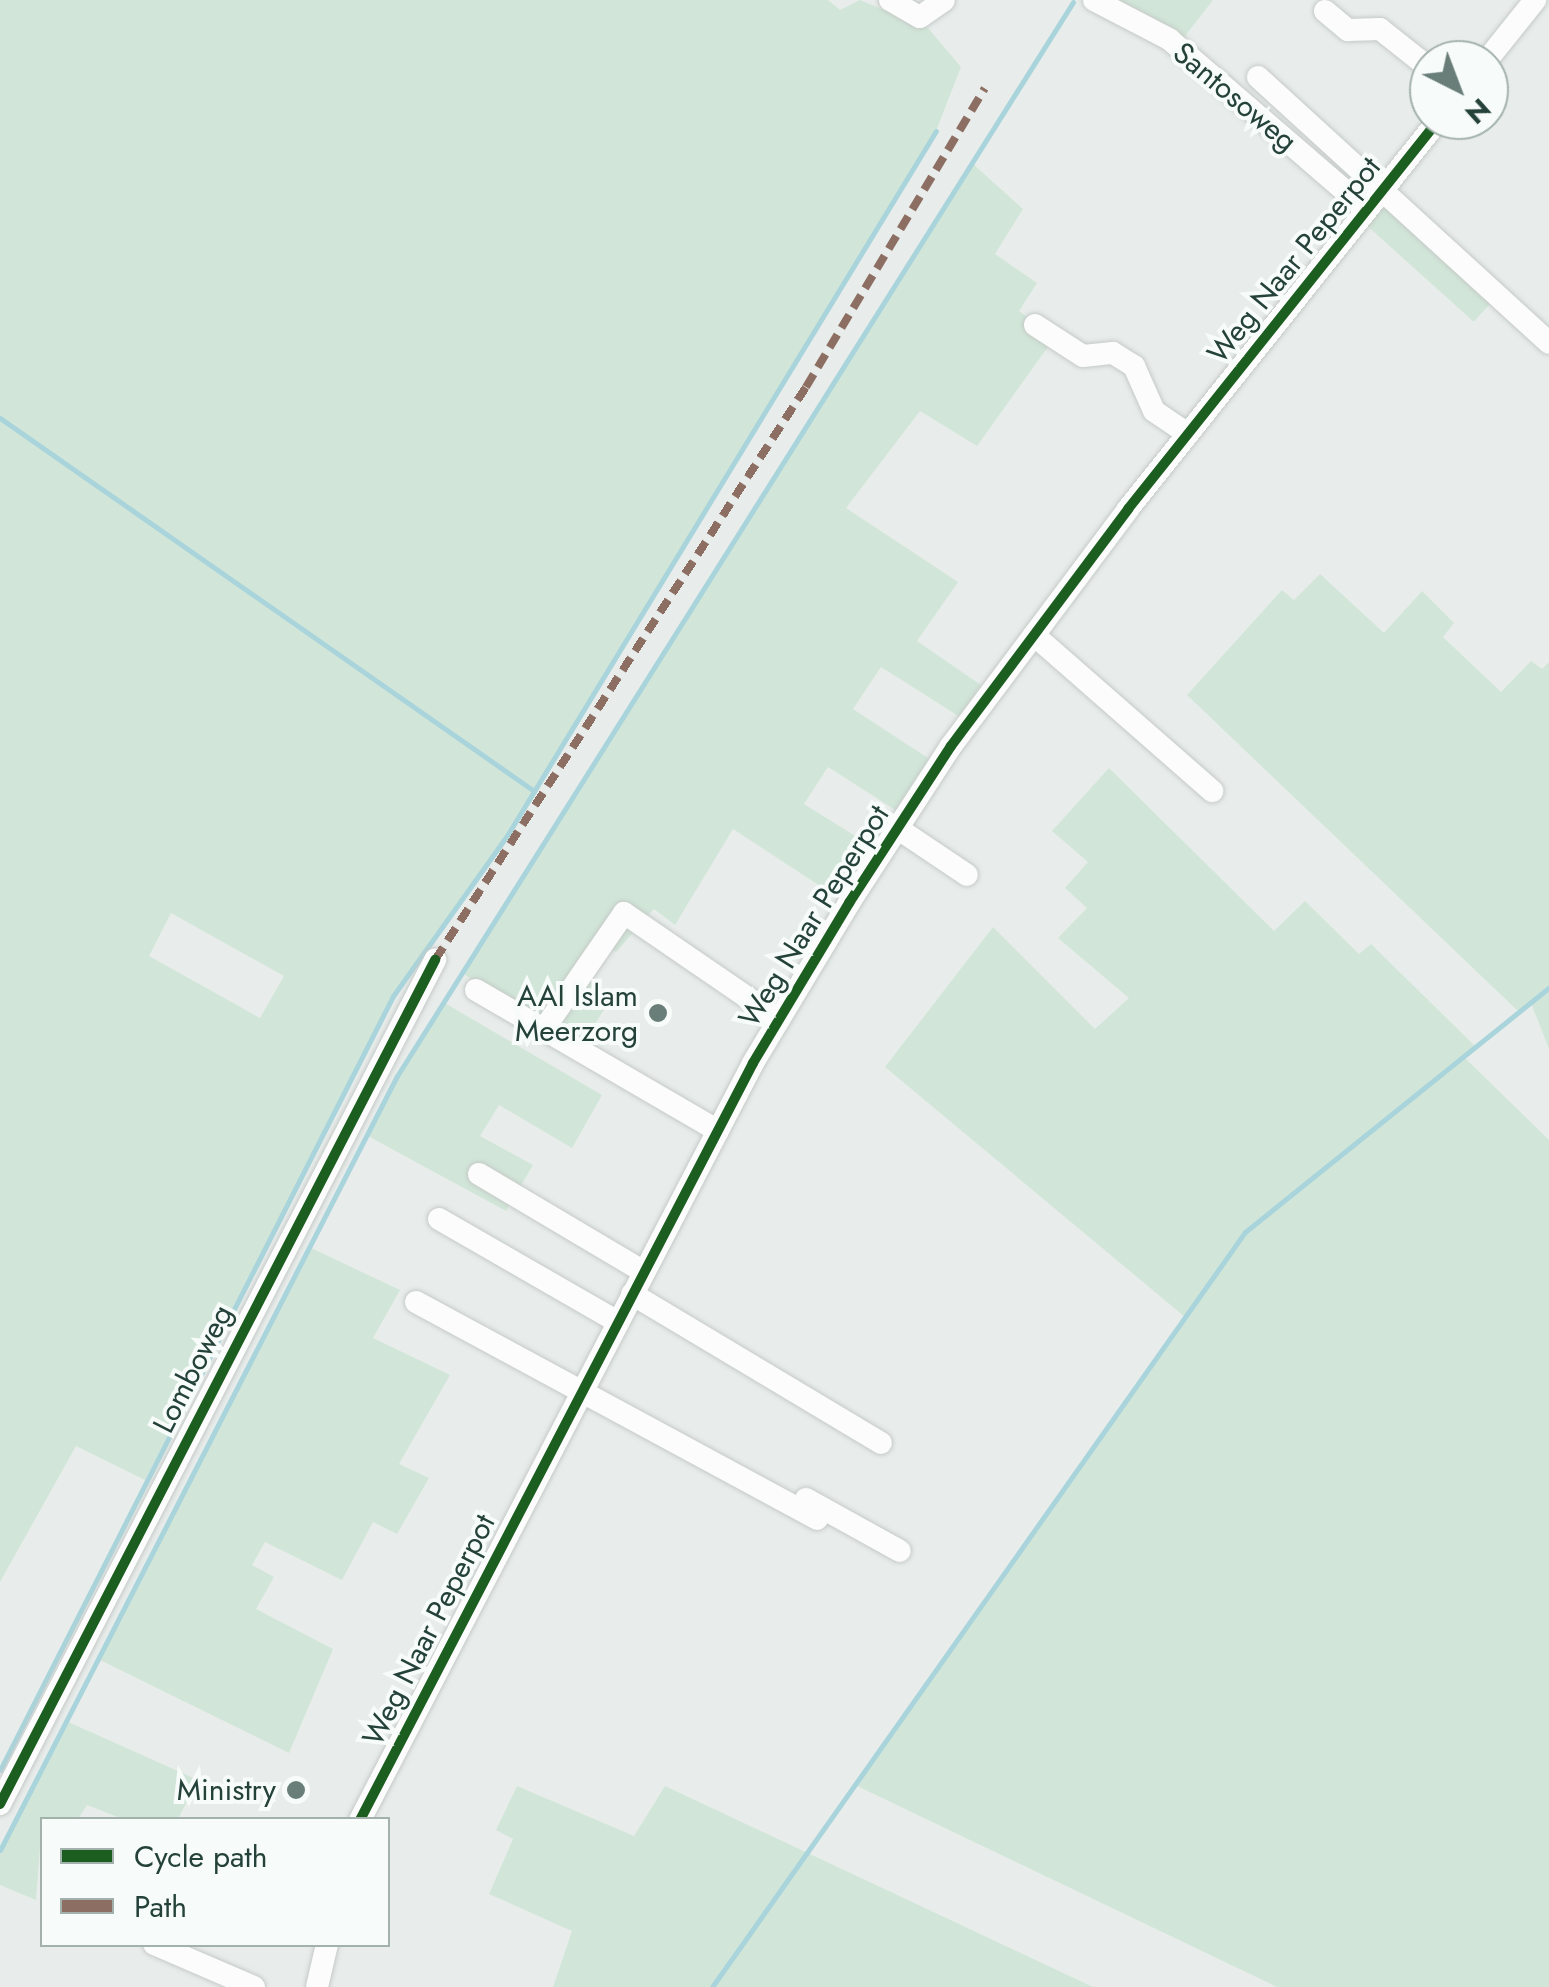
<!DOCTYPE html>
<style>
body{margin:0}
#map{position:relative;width:1549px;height:1987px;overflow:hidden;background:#e8edeb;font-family:Jost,sans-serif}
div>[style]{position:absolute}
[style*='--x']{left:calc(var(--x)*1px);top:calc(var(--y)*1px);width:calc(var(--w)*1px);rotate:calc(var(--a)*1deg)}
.green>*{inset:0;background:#d1e6d8;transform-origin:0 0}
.stream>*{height:5px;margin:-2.5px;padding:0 2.5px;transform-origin:2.5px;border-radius:2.5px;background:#a9d4db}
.roads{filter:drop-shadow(0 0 2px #c5cac8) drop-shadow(0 0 2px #c5cac8)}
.minor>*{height:22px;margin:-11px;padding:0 11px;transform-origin:11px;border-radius:11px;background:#fcfcfc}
.quiet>*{height:8px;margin-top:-4px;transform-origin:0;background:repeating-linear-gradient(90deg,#8d6e63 0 15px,transparent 0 23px)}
.cycleway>*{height:10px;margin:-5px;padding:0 5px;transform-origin:5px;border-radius:5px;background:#1b5e20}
.dots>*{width:28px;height:28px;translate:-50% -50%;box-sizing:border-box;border:5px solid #f7fbf9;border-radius:50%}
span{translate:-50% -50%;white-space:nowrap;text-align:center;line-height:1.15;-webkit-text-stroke:8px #f7fbf9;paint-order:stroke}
.street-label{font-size:30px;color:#24423a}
.poi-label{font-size:30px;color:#24423a}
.right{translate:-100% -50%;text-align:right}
.legend{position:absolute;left:40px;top:1817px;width:350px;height:130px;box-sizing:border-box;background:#f7fbf9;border:2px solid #a3b1ad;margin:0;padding:12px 18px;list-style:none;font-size:30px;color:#24423a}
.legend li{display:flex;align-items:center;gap:20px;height:50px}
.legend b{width:50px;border:2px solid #a3b1ad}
.north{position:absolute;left:1409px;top:40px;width:100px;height:100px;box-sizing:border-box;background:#f7fbf9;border:2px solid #a3b1ad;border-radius:50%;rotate:138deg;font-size:28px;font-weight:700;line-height:40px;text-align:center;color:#24423a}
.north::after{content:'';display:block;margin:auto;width:35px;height:45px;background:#697e78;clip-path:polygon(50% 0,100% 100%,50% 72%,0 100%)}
</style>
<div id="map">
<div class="green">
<div style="clip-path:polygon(evenodd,0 0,828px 0,840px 10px,860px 0,928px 28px,961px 67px,936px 131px,508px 834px,393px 996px,145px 1480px,76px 1446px,0 1582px,0 0,171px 913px,284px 976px,260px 1018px,149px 956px,171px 913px)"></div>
<div style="clip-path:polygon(1110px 0,1213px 0,1182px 40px)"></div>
<div style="clip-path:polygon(972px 163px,1023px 209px,995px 254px,1037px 283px,1019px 311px,1055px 337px,977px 446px,920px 411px,846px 508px,958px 582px,917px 641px,981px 685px,960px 717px,881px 667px,853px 709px,931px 760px,897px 811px,828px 767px,804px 804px,873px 847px,840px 899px,733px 829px,675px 925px,654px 909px,616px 952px,610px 948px,588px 979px,613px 996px,581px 1045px,462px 973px)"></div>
<div style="left:1386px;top:201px;width:146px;height:31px;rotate:42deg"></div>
<div style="clip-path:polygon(1320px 574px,1384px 633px,1422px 591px,1454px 623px,1443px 637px,1501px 692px,1531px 661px,1542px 669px,1549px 662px,1549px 1049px,1531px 1003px,1519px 1012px,1187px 695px,1282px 590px,1294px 600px)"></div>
<div style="clip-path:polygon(1109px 768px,1274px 931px,1305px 901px,1359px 954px,1371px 944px,1476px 1047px,1464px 1057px,1549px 1140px,1549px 1987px,1277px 1987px,855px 1785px,1185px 1317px,885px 1067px,993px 927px,1095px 1029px,1129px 998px,1058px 938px,1087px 908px,1065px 888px,1088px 862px,1052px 831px)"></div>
<div style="clip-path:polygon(443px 1002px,602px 1095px,572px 1148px,499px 1105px,480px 1136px,533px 1165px,506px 1211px,366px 1135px)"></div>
<div style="clip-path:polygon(309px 1247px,400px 1290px,373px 1338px,450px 1375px,399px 1464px,429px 1478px,397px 1534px,373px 1522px,342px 1580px,265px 1542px,252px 1565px,274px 1577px,256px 1609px,333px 1649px,289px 1753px,98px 1659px)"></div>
<div style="clip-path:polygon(66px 1721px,198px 1780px,178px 1819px,123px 1819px,87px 1805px,78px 1819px,42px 1820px,36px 1900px,0 1885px,0 1850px)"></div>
<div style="clip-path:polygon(517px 1786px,634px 1836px,665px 1786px,1093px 1987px,553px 1987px,572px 1931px,489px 1894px,513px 1839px,496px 1830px)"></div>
</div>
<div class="stream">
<div style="--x:0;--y:418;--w:651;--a:34.93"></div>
<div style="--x:0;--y:1770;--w:868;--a:-63.08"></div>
<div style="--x:393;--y:996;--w:199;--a:-54.6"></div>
<div style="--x:508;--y:834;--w:823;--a:-58.67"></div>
<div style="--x:0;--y:1850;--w:870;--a:-62.85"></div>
<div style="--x:397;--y:1076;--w:1269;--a:-57.81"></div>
<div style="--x:712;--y:1987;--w:924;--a:-54.78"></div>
<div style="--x:1245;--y:1232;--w:390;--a:-38.8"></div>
</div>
<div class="roads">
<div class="minor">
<div style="--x:890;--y:0;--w:34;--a:30"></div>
<div style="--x:920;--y:17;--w:29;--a:-35"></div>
<div style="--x:1094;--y:0;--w:85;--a:27.5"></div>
<div style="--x:1169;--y:39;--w:260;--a:40.8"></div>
<div style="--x:1325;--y:11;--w:30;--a:40"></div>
<div style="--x:1348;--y:30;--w:32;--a:-2"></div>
<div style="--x:1380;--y:29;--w:63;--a:38.5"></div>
<div style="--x:1487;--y:60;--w:77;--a:-51.3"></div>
<div style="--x:1258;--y:77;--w:394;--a:42.4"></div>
<div style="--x:1035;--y:325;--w:57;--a:32.9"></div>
<div style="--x:1083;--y:356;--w:30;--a:-6"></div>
<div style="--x:1113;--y:353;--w:25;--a:32"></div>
<div style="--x:1134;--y:366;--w:49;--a:66"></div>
<div style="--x:1154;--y:411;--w:41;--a:34.1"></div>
<div style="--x:1034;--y:635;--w:237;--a:41.2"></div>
<div style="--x:897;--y:828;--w:84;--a:33.9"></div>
<div style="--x:476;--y:990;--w:280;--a:30.2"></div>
<div style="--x:544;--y:1029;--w:141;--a:-55.4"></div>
<div style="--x:624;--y:913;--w:188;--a:34.4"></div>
<div style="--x:479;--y:1174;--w:192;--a:30.7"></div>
<div style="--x:439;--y:1219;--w:207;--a:29.9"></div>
<div style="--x:632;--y:1294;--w:290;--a:30.9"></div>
<div style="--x:416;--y:1302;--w:456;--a:28.4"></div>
<div style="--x:806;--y:1499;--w:107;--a:29"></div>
<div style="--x:0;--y:1804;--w:950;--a:-62.73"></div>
<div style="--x:360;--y:1820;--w:853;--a:-62.56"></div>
<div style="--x:753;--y:1063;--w:187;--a:-59"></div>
<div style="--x:849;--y:903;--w:187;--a:-57"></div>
<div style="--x:951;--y:746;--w:296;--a:-53.2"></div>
<div style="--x:1128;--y:509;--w:497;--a:-51.4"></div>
<div style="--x:154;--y:1944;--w:109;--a:23.3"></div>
<div style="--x:317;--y:1987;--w:44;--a:-76.9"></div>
</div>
</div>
<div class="quiet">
<div style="--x:435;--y:960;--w:683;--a:-57.08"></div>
<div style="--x:806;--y:387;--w:348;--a:-59.1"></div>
</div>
<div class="cycleway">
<div style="--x:0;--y:1804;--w:950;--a:-62.73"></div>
<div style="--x:360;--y:1820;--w:853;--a:-62.56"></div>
<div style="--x:753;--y:1063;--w:187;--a:-59"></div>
<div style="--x:849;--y:903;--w:187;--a:-57"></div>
<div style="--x:951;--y:746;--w:296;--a:-53.2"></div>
<div style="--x:1128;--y:509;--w:497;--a:-51.4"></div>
</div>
<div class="dots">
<div style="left:658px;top:1013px;background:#697e78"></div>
<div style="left:296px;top:1790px;background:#697e78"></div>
</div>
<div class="street-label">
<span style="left:1235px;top:97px;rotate:40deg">Santosoweg</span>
<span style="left:1294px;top:260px;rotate:-51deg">Weg Naar Peperpot</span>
<span style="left:814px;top:916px;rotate:-58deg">Weg Naar Peperpot</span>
<span style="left:193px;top:1369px;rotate:-63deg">Lomboweg</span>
<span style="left:429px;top:1630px;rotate:-63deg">Weg Naar Peperpot</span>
</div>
<div class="poi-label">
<span class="right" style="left:638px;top:1013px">AAI Islam<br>Meerzorg</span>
<span class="right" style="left:276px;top:1790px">Ministry</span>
</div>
<ul class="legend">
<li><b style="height:12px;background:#1b5e20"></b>Cycle path</li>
<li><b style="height:12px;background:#8d6e63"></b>Path</li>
</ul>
<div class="north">N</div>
</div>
